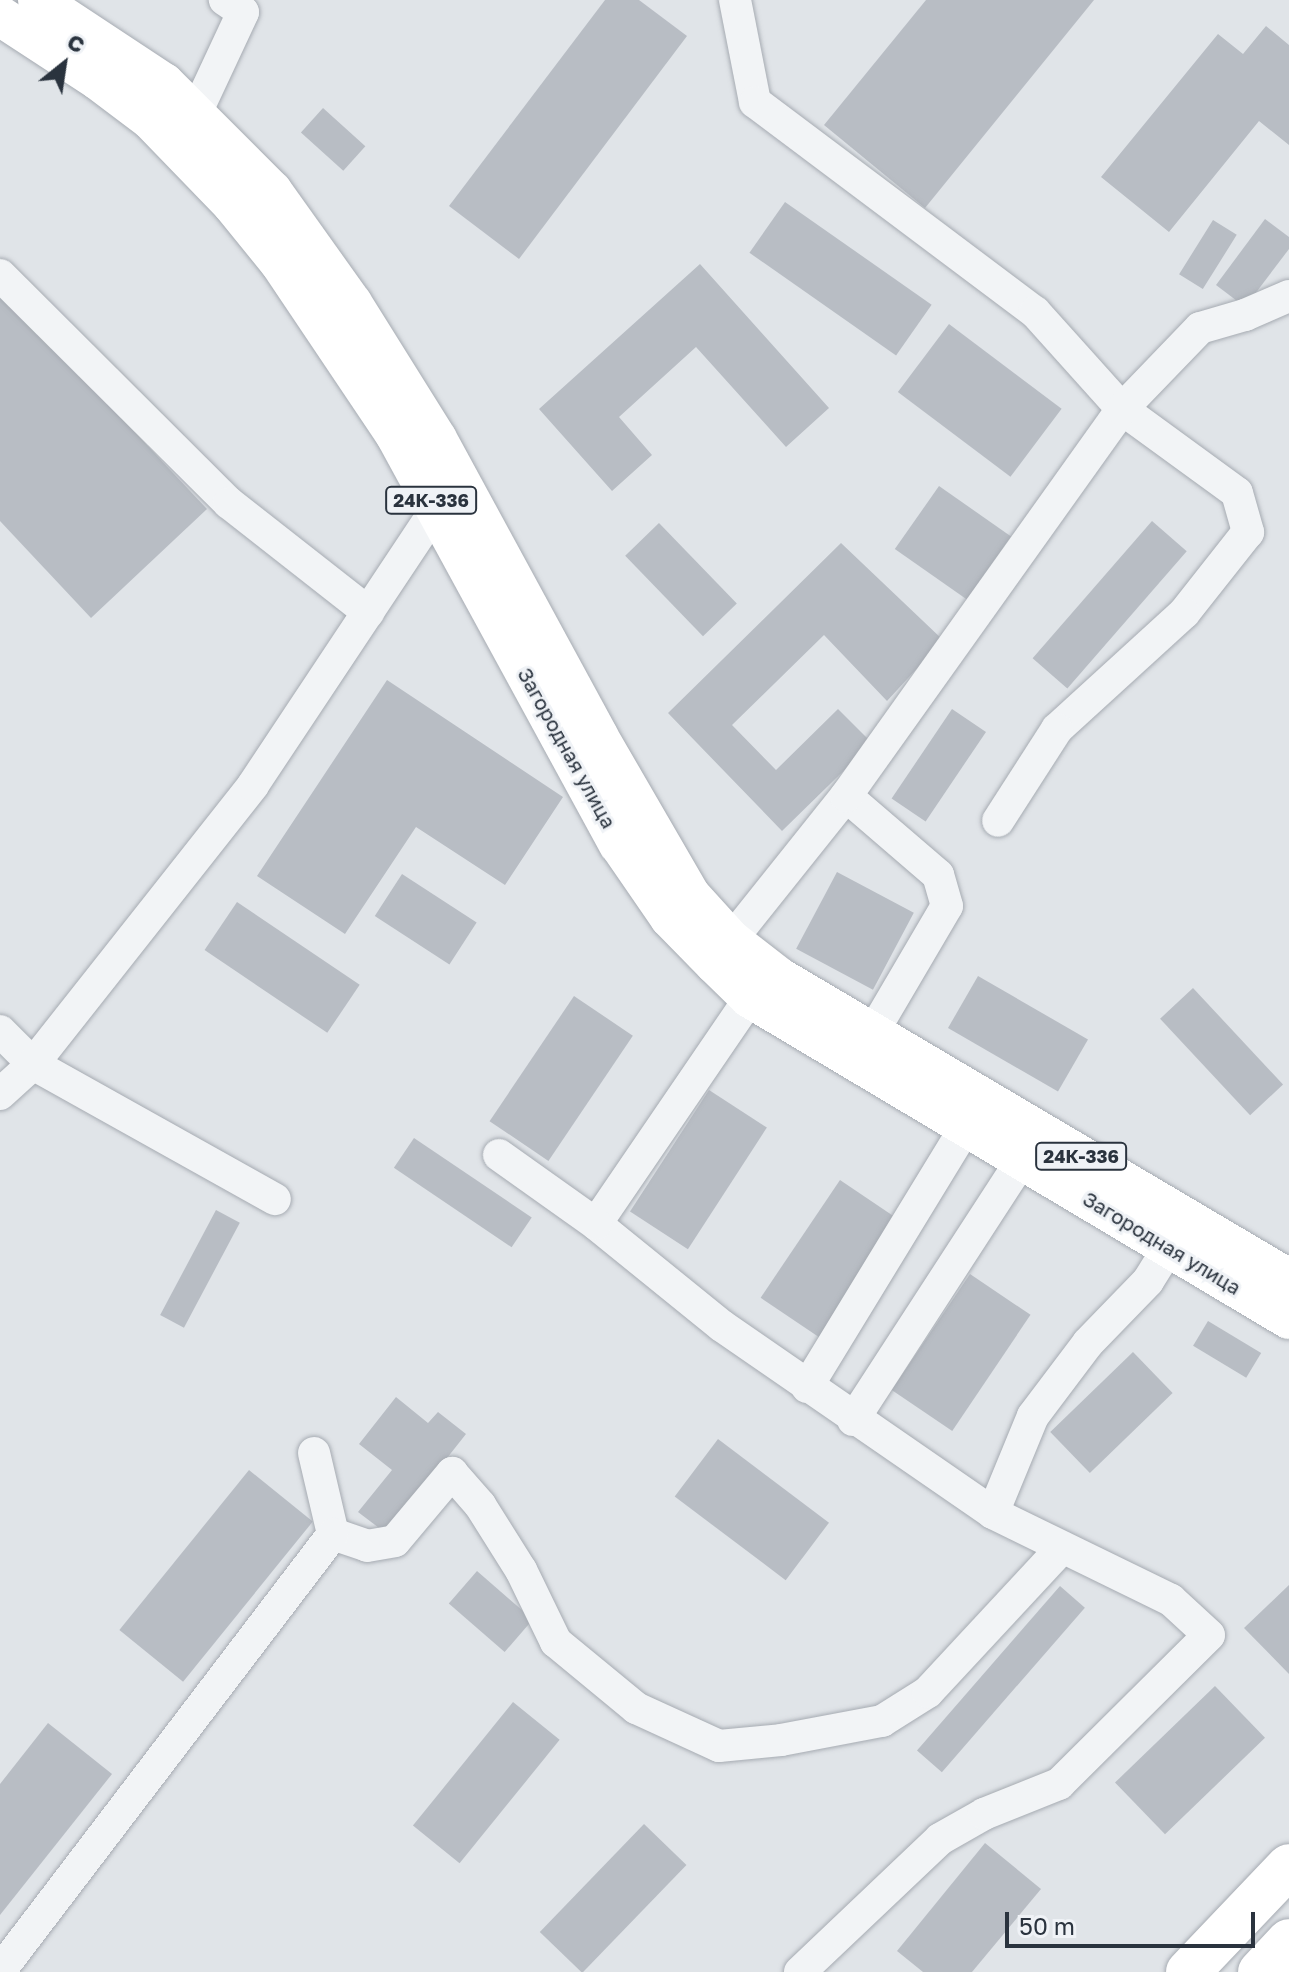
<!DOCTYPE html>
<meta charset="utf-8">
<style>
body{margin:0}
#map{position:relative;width:1289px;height:1972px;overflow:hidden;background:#e0e4e8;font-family:"Golos Text",sans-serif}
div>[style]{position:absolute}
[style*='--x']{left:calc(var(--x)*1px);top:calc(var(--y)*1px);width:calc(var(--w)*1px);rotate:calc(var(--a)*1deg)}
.building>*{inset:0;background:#b8bdc4;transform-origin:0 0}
.roads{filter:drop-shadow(0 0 2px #a6abb2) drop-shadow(0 0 2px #a6abb2)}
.minor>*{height:32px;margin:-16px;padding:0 16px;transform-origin:16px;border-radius:16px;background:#f2f4f6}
.major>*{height:40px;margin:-20px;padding:0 20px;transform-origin:20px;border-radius:20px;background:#fff}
.highway>*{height:44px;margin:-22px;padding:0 22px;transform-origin:22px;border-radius:22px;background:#fff}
span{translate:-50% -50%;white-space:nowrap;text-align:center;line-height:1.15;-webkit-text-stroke:6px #eff2f6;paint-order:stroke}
.shield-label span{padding:2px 6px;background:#eff2f6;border:2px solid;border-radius:6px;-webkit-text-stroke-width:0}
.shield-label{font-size:18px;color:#2a333e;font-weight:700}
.street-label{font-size:20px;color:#2a333e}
.north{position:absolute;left:24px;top:24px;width:80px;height:80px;-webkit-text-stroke:6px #eff2f6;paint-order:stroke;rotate:30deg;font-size:22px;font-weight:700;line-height:32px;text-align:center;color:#2a333e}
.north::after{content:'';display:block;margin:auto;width:28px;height:36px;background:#2a333e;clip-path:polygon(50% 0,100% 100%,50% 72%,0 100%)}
.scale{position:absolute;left:1005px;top:1912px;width:250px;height:36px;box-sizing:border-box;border:4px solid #2a333e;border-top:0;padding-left:10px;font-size:24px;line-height:28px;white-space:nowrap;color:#2a333e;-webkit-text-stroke:6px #eff2f6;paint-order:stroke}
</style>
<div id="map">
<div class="building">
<div style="clip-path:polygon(605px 0,639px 0,687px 36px,519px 259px,449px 206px)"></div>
<div style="clip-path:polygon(926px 0,1094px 0,925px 208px,824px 125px)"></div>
<div style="clip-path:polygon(1266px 26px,1289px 45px,1289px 145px,1259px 121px,1169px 232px,1101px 177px,1218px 34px,1243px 54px)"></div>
<div style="left:323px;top:108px;width:57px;height:33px;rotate:42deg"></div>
<div style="left:785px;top:202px;width:179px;height:62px;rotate:35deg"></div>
<div style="clip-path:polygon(1265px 219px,1289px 237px,1289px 249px,1245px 307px,1216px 285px)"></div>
<div style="left:1213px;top:220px;width:28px;height:64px;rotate:32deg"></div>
<div style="clip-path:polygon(700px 264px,829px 408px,786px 447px,696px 347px,619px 417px,652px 455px,612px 491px,539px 409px)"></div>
<div style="clip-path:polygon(0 289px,207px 509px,91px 618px,0 521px)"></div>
<div style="left:949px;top:324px;width:141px;height:85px;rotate:37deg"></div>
<div style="left:939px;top:486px;width:88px;height:77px;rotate:35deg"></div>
<div style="left:1152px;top:521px;width:46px;height:182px;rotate:41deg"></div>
<div style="left:659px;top:523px;width:112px;height:47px;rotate:46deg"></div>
<div style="clip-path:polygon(841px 543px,943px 640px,887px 701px,824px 635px,732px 725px,776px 770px,838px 709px,872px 743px,782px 831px,668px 713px)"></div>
<div style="clip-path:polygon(387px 680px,563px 797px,505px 885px,416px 827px,345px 934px,257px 876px)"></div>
<div style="left:952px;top:709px;width:41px;height:108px;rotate:34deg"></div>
<div style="left:837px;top:872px;width:87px;height:87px;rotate:28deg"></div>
<div style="left:402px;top:874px;width:89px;height:50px;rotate:33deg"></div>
<div style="left:237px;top:902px;width:148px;height:58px;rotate:34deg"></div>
<div style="left:978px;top:976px;width:127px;height:60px;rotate:30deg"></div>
<div style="left:1193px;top:988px;width:132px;height:45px;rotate:47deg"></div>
<div style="left:574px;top:996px;width:71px;height:151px;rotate:34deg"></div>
<div style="left:709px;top:1090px;width:69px;height:145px;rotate:33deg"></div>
<div style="left:414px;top:1138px;width:142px;height:36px;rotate:34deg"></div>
<div style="left:840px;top:1180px;width:76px;height:142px;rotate:34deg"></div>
<div style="left:216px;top:1210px;width:27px;height:119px;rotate:28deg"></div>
<div style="left:970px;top:1274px;width:73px;height:140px;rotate:34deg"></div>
<div style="left:1208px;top:1321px;width:62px;height:29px;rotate:31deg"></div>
<div style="left:1133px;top:1352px;width:57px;height:115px;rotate:46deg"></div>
<div style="clip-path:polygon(396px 1397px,428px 1423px,438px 1412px,466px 1434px,387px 1534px,358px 1512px,392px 1470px,359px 1444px)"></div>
<div style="left:718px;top:1439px;width:139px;height:72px;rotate:37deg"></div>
<div style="left:249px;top:1470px;width:82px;height:206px;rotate:39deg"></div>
<div style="left:477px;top:1571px;width:74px;height:43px;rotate:41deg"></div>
<div style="clip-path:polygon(1289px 1585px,1289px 1674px,1244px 1628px)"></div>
<div style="left:1060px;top:1586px;width:33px;height:218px;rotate:41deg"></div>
<div style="left:1215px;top:1686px;width:72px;height:139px;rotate:46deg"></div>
<div style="left:513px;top:1702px;width:60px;height:159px;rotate:39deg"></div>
<div style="clip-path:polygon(48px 1723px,112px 1774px,0 1915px,0 1784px)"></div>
<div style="left:644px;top:1824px;width:59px;height:150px;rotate:44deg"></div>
<div style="clip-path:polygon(985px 1843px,1041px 1889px,972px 1972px,923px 1972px,897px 1951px)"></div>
</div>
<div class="roads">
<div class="minor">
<div style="--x:735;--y:0;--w:104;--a:78.9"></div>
<div style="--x:755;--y:102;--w:350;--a:36.9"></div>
<div style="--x:1035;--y:312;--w:130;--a:48.1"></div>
<div style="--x:1122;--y:409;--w:142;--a:36.1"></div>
<div style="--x:1237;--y:493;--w:41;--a:74.2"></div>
<div style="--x:1248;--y:532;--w:103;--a:128.3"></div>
<div style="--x:1184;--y:613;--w:172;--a:137.6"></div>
<div style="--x:1057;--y:729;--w:109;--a:122.7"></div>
<div style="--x:196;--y:113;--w:111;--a:-65"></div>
<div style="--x:243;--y:12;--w:22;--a:-146"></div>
<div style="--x:0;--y:275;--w:323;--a:44.9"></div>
<div style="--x:229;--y:503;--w:177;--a:38.1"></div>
<div style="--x:731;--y:940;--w:184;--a:-51.4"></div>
<div style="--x:750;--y:998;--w:273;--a:124.3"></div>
<div style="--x:596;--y:1224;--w:162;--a:39"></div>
<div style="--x:722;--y:1326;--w:329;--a:34.6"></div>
<div style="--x:993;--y:1513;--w:105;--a:-67.6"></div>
<div style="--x:1033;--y:1416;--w:91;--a:-53"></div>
<div style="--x:1088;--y:1343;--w:86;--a:-45.9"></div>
<div style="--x:1148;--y:1281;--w:40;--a:-58"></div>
<div style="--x:0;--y:1031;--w:47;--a:45"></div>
<div style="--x:33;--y:1064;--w:277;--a:29.2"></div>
<div style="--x:873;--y:1032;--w:146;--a:-59.6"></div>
<div style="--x:947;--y:906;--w:32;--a:-106"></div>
<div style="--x:938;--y:875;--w:121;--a:-139.3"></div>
<div style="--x:846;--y:796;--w:475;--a:-54.5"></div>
<div style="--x:1122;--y:409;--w:112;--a:-46.1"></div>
<div style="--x:1200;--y:328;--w:47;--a:-16.1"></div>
<div style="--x:1245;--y:315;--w:48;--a:-23.4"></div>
<div style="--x:0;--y:1094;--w:45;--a:-42.3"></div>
<div style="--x:33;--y:1064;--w:355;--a:-51.7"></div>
<div style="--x:253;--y:785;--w:330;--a:-56.4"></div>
<div style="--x:436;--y:510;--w:23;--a:-29"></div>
<div style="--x:499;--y:1155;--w:119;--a:35.4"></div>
<div style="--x:807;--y:1387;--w:305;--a:-58.6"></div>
<div style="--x:853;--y:1420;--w:310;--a:-57"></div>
<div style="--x:314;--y:1453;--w:83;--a:76.8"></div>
<div style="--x:333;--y:1534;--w:36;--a:19"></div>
<div style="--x:367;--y:1546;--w:28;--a:-10"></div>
<div style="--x:395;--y:1541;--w:89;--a:-50"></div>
<div style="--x:452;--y:1473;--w:43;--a:48.8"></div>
<div style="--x:480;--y:1505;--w:77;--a:57.8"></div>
<div style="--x:521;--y:1570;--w:80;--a:64.1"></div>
<div style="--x:556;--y:1642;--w:104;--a:39.5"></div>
<div style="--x:636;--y:1708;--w:91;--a:24.6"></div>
<div style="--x:719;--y:1746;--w:62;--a:-5.5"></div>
<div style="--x:781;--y:1740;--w:103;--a:-10.7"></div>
<div style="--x:882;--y:1721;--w:54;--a:-32.2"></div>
<div style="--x:928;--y:1692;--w:197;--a:-47.1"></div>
<div style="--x:0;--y:1971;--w:549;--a:-52.69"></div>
<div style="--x:800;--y:1972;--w:193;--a:-43.5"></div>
<div style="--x:940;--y:1839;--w:51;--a:-29.6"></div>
<div style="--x:984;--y:1814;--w:81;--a:-21.8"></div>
<div style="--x:1059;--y:1784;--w:211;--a:-44.8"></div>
<div style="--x:1209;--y:1635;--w:52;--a:-137.4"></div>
<div style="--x:1171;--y:1600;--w:198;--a:-154"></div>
</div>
<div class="major">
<div style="--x:38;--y:0;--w:151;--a:33.4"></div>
<div style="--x:164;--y:83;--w:153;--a:45"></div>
<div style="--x:272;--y:191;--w:138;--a:54.5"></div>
<div style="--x:352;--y:303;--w:160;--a:58"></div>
<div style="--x:437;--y:439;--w:338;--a:61.5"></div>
<div style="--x:598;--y:736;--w:184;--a:59.9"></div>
<div style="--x:690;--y:895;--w:61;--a:47.7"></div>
<div style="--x:731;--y:940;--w:62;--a:37.8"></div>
<div style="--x:780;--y:978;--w:591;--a:30.6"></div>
<div style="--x:0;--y:16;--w:117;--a:33.1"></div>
<div style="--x:98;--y:80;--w:66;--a:37"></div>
<div style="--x:151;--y:120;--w:117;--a:46"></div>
<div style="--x:232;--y:204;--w:76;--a:50.9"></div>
<div style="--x:280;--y:263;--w:206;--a:56.1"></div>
<div style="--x:395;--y:434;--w:467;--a:61.4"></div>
<div style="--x:619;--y:844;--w:90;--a:55.4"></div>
<div style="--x:670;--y:918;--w:64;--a:45.6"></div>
<div style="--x:715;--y:964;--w:49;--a:44.2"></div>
<div style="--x:750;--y:998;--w:627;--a:30.78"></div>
</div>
<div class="highway">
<div style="--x:1188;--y:1972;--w:146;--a:-46.4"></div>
<div style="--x:1260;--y:1972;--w:42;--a:-46.9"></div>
</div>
</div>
<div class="shield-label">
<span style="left:431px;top:500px">24К-336</span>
<span style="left:1081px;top:1156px">24К-336</span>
</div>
<div class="street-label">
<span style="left:567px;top:748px;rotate:61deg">Загородная улица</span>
<span style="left:1162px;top:1243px;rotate:31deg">Загородная улица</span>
</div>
<div class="north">С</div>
<div class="scale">50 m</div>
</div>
